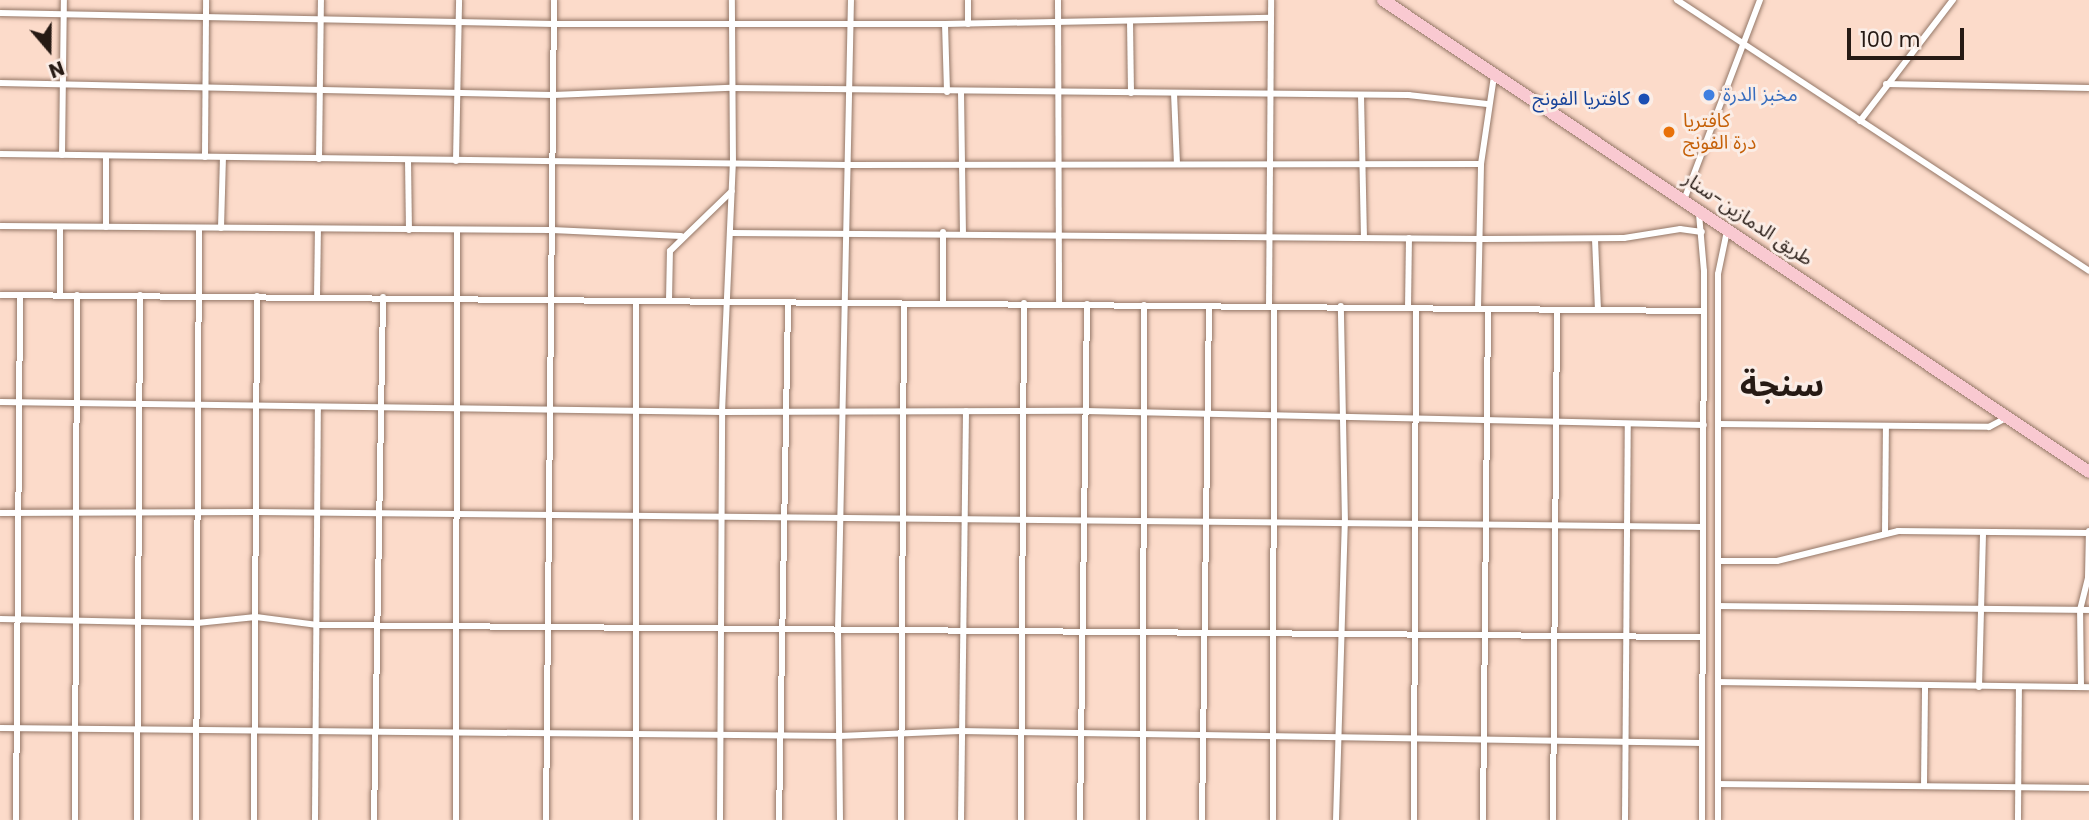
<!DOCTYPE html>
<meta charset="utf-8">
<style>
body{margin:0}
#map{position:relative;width:2089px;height:820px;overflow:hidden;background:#fcdbca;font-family:Poppins,"Noto Sans Arabic",sans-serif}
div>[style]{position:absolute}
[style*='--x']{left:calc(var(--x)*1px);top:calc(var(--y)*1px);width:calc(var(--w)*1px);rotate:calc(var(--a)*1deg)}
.roads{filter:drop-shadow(0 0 2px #947767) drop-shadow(0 0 2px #947767)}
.street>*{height:6px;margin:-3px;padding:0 3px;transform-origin:3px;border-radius:3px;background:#fff}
.highway>*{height:12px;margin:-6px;padding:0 6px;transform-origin:6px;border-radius:6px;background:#f9c9d1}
.dots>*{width:19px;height:19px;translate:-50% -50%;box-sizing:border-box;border:4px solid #fbede6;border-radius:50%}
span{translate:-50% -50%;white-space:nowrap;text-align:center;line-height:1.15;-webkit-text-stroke:6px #fbede6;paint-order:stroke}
.shop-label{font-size:19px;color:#366cbe}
.left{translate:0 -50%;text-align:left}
.transit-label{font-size:19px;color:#164399}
.right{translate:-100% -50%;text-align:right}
.food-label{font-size:19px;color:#c56008}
.street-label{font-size:19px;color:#261a14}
.town-label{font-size:33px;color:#261a14;font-weight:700}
.north{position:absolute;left:14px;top:14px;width:70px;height:70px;-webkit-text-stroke:5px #fbede6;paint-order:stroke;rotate:160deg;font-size:19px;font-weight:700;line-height:28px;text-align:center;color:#261a14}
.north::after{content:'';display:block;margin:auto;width:24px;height:32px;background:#261a14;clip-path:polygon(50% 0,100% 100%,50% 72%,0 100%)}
.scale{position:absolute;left:1847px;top:28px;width:117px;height:32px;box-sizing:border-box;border:4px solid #261a14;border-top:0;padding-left:9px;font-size:21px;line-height:24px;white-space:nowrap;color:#261a14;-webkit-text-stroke:5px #fbede6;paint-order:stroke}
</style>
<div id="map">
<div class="roads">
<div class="street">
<div style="--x:1058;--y:0;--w:304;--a:89.8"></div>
<div style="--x:1677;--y:0;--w:493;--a:33.3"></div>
<div style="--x:0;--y:13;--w:554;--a:1.14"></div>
<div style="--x:554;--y:24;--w:391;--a:0"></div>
<div style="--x:945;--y:24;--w:326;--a:-1.1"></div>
<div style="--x:1130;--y:21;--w:72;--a:89.2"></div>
<div style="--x:945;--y:24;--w:68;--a:88.3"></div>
<div style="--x:968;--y:24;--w:24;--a:-90"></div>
<div style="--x:0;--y:83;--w:553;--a:1.24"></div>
<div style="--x:553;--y:95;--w:178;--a:-2.3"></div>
<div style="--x:731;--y:88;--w:678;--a:0.59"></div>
<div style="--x:1409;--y:95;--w:80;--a:6.5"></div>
<div style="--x:1886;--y:84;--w:203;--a:1.1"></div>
<div style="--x:961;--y:92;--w:140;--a:89.2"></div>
<div style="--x:1174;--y:93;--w:71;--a:87.6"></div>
<div style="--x:1361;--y:95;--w:143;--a:88.8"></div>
<div style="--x:1860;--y:121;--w:153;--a:-52.5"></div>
<div style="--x:0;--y:154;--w:848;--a:0.74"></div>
<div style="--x:848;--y:165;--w:633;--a:-0.09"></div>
<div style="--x:62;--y:155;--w:155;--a:-89.3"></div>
<div style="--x:106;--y:156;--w:71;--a:90"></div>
<div style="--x:205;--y:157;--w:157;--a:-89.6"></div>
<div style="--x:319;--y:159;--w:159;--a:-89.3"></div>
<div style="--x:408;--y:160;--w:70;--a:89.2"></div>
<div style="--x:456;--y:161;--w:161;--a:-88.9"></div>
<div style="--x:1684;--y:200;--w:214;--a:-69.2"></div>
<div style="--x:1699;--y:214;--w:57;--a:85"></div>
<div style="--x:1704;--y:271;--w:549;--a:90.21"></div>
<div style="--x:0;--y:226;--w:552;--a:0.42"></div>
<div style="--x:552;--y:230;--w:129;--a:2.7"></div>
<div style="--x:60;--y:227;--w:68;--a:90"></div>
<div style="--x:221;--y:228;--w:71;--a:-88.4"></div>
<div style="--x:943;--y:232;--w:72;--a:90"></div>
<div style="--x:731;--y:233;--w:750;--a:0.46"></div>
<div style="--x:1481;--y:239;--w:143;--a:-0.4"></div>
<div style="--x:1624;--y:238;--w:57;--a:-9.1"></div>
<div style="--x:1680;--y:229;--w:22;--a:8"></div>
<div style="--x:1595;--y:239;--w:71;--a:87.6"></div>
<div style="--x:0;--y:295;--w:1704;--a:0.54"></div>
<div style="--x:317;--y:297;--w:68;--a:-89.2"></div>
<div style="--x:636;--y:301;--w:519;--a:90"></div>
<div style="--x:669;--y:301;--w:50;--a:-88.9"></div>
<div style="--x:670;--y:251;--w:86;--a:-44.1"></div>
<div style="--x:1269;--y:307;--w:307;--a:-89.6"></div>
<div style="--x:1408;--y:308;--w:70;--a:-89.2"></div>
<div style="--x:1478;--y:309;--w:145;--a:-88.8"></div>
<div style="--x:1481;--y:164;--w:89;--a:-81.6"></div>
<div style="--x:0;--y:402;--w:722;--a:0.79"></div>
<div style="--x:722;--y:412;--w:364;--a:-0.2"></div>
<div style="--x:1086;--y:411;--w:618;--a:1.3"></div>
<div style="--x:1718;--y:424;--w:271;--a:0.6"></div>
<div style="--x:1989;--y:427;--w:21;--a:-28"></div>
<div style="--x:0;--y:513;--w:256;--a:-0.2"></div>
<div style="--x:256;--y:512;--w:1447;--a:0.59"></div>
<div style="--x:1885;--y:534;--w:108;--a:-89.5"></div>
<div style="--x:1718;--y:561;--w:59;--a:0"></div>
<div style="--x:1777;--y:561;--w:125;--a:-13.9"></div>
<div style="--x:1898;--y:531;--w:191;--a:0.6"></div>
<div style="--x:1718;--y:606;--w:371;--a:0.6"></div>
<div style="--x:0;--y:619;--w:197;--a:1.2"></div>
<div style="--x:197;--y:623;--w:59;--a:-5.8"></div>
<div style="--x:256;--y:617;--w:62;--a:7.5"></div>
<div style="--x:317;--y:625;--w:1386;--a:0.5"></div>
<div style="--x:1718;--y:682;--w:371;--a:0.8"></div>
<div style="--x:1979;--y:687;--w:152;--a:-88.5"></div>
<div style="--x:2081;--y:687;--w:77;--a:-90.7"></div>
<div style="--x:2080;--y:610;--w:34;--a:-76"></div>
<div style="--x:2088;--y:577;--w:46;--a:-88.8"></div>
<div style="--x:0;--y:728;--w:839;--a:0.55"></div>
<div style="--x:839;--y:736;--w:122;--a:-2.3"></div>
<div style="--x:961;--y:731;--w:741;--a:0.93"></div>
<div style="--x:1718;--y:784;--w:371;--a:0.6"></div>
<div style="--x:1924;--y:786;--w:100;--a:-89.4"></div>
<div style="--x:16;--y:820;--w:524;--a:-89.56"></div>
<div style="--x:75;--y:820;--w:525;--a:-89.78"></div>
<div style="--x:137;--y:820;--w:525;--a:-89.67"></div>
<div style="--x:196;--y:820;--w:592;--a:-89.71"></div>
<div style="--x:254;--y:820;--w:524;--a:-89.67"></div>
<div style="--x:315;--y:820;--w:412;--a:-89.6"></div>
<div style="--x:374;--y:820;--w:523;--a:-89.01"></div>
<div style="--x:456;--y:820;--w:590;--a:-89.9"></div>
<div style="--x:546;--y:820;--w:820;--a:-89.44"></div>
<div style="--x:720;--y:820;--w:408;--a:-89.7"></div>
<div style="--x:722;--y:412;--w:249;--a:-87.5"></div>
<div style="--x:733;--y:163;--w:163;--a:-90.4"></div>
<div style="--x:779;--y:820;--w:516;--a:-89"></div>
<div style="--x:840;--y:820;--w:190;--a:-90.6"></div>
<div style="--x:838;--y:630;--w:630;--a:-88.82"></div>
<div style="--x:901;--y:820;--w:515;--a:-89.67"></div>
<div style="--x:961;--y:820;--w:409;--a:-89.3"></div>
<div style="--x:1021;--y:820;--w:517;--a:-89.67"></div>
<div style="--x:1080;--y:820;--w:516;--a:-89.22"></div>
<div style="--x:1143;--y:820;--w:515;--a:-89.89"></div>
<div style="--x:1202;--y:820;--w:514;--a:-89.22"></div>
<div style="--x:1273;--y:820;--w:513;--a:-89.89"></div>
<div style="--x:1336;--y:820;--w:296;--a:-88.3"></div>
<div style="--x:1345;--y:524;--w:218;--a:-91.1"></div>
<div style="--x:1414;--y:820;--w:512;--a:-89.78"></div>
<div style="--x:1483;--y:820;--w:510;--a:-89.44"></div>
<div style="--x:1553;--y:820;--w:510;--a:-89.55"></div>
<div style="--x:1625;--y:820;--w:396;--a:-89.6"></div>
<div style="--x:1718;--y:820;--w:546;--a:-90"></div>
<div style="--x:1718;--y:274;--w:44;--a:-78.2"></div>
<div style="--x:2018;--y:820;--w:133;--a:-89.6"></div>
</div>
<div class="highway">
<div style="--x:1383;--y:0;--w:849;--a:33.76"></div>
</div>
</div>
<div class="dots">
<div style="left:1709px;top:95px;background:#3f7fe0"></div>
<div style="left:1644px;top:99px;background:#1a4fb4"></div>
<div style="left:1669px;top:132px;background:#e8710a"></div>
</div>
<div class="shop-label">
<span class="left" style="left:1723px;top:95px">مخبز الدرة</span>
</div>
<div class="transit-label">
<span class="right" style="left:1630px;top:99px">كافتريا الفونج</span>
</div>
<div class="food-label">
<span class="left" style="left:1683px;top:132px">كافتريا<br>درة الفونج</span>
</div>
<div class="street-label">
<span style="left:1748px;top:219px;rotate:34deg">طريق الدمازين-سنار</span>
</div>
<div class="town-label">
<span style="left:1782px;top:385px">سنجة</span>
</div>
<div class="north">N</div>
<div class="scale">100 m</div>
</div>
